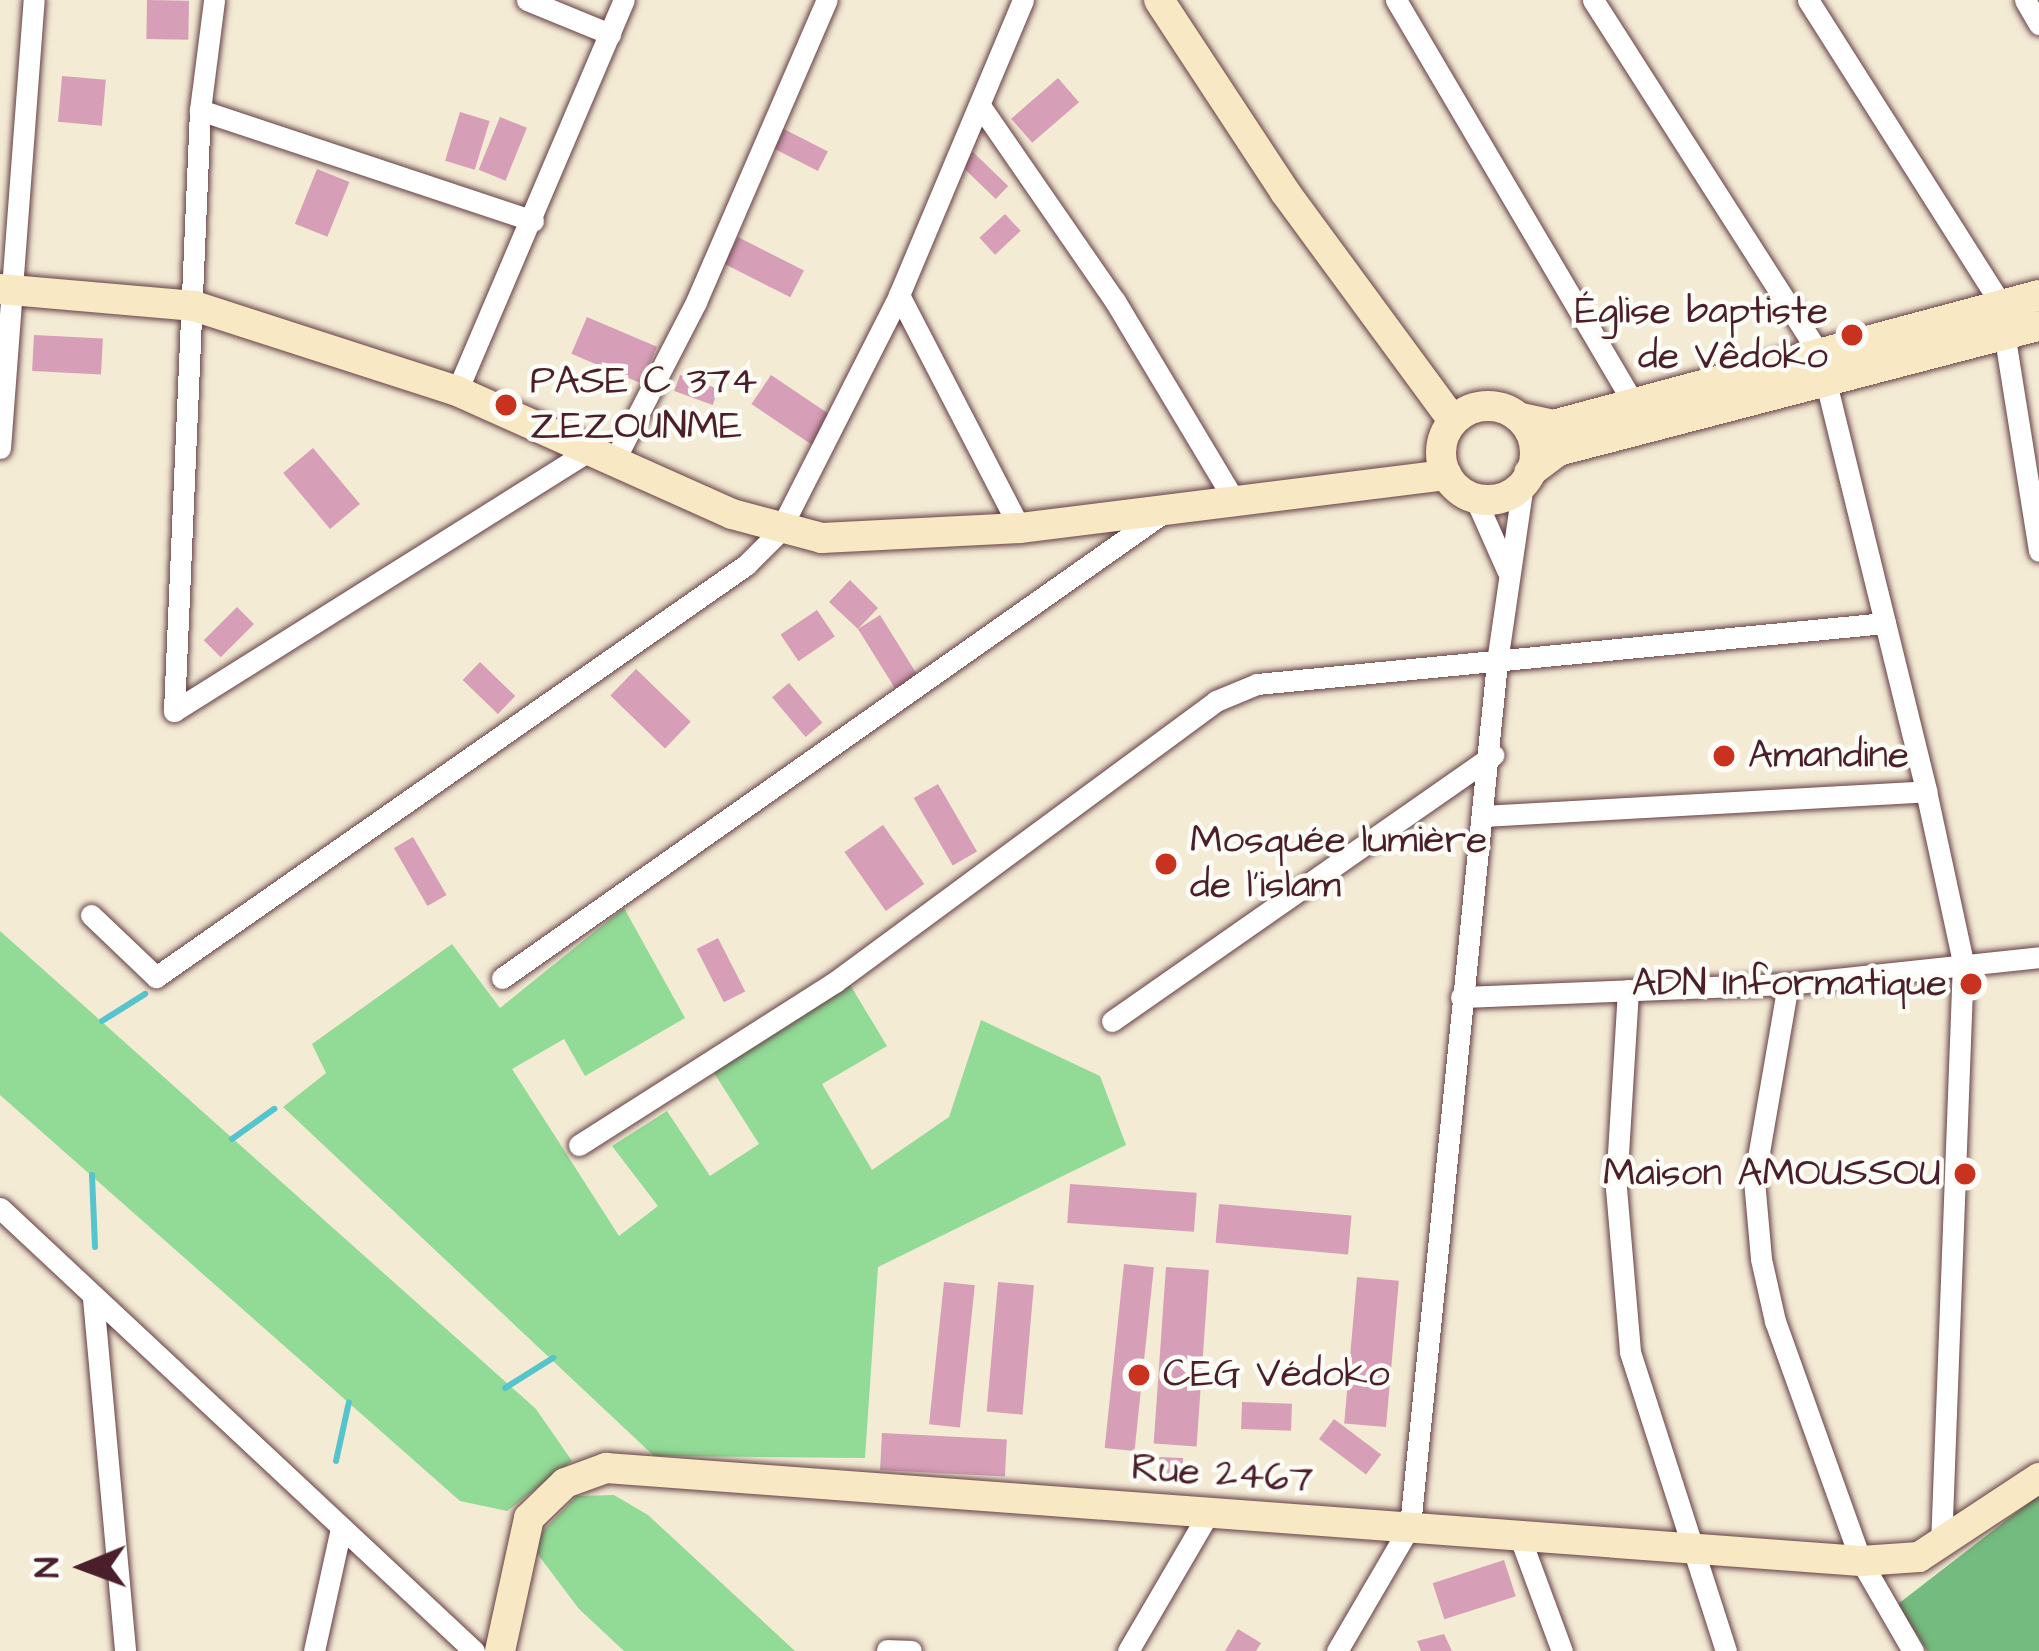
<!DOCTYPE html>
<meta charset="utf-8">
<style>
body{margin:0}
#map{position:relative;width:2039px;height:1651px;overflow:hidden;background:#f4ebd5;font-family:"Architects Daughter",sans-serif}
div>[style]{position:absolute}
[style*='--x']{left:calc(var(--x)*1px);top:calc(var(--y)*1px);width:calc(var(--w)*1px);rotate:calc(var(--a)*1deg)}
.green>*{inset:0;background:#91db96}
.forest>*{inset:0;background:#74bb7f}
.stream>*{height:6px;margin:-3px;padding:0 3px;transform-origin:3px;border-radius:3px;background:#56c4cc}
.building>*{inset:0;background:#d69fb7;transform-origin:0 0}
.roads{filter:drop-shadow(0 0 3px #643e44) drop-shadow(0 0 3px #643e44)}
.street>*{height:21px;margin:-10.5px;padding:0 10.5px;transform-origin:10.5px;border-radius:10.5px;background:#fff}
.secondary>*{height:30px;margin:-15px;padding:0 15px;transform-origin:15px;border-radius:15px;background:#f8e8c3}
.secondary>.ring{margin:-15px;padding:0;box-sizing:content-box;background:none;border:30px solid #f8e8c3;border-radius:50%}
.dots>*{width:33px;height:33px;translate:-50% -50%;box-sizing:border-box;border:6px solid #fdfcf7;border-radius:50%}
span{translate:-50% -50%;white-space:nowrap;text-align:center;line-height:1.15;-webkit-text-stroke:9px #fdfcf7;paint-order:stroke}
.poi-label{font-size:39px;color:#4a1f2b}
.right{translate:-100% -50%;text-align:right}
.left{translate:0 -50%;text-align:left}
.street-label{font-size:39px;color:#4a1f2b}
.north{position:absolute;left:24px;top:1507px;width:120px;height:120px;-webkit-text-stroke:9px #fdfcf7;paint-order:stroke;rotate:269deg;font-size:33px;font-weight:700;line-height:48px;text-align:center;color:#4a1f2b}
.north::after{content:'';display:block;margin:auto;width:42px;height:54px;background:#4a1f2b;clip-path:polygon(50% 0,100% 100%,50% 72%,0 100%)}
</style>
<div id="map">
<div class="green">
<div style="clip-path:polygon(624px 908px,685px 1018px,585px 1076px,564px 1039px,512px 1069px,619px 1236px,658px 1206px,612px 1146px,667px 1111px,710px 1176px,759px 1144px,711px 1068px,849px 983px,887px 1046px,822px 1084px,872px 1170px,949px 1117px,981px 1020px,1100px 1076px,1126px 1145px,878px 1267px,865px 1458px,654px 1456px,283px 1107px,326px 1073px,312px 1044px,452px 944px,500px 1008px)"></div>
<div style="clip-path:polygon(0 931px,536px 1409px,572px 1461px,507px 1511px,460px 1501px,0 1095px)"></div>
<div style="clip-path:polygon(614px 1495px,648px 1515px,795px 1651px,624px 1651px,579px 1609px,530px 1544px,577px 1496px)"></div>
</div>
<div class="forest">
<div style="clip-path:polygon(2039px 1495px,2039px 1651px,1927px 1651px,1898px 1604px)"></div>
</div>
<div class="stream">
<div style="--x:102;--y:1021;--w:51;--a:-32.1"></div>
<div style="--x:232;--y:1139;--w:52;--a:-35.5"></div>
<div style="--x:92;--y:1175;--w:72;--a:87.6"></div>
<div style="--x:505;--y:1388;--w:57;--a:-32"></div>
<div style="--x:336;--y:1461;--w:60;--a:-77.6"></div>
</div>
<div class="building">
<div style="left:147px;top:0;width:42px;height:39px;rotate:1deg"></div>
<div style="left:62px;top:76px;width:44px;height:46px;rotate:5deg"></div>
<div style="left:1058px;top:78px;width:32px;height:62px;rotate:49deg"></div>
<div style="left:460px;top:112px;width:31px;height:51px;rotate:17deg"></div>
<div style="left:500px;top:117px;width:29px;height:57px;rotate:22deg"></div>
<div style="left:778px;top:126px;width:56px;height:22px;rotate:27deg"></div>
<div style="left:973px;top:152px;width:49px;height:18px;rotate:44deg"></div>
<div style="left:317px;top:169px;width:35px;height:59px;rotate:22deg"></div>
<div style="left:1005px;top:214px;width:23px;height:35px;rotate:47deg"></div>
<div style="left:738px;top:237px;width:74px;height:30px;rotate:27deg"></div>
<div style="left:587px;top:317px;width:76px;height:40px;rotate:23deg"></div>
<div style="left:34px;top:335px;width:69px;height:36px;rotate:3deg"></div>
<div style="left:680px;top:375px;width:41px;height:17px;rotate:20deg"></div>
<div style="left:771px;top:375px;width:77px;height:35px;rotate:34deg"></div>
<div style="left:313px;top:448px;width:73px;height:39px;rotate:50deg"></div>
<div style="clip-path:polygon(850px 580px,878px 608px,858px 629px,880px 615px,918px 676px,896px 690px,858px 629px,829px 602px)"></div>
<div style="left:237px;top:607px;width:24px;height:47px;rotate:45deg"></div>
<div style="left:817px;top:610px;width:32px;height:44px;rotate:56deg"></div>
<div style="left:480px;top:662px;width:49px;height:25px;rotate:44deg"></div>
<div style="left:636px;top:669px;width:76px;height:37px;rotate:44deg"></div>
<div style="left:789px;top:683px;width:52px;height:22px;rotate:50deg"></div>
<div style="left:938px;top:784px;width:78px;height:28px;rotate:60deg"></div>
<div style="left:883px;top:825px;width:72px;height:47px;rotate:55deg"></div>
<div style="left:413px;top:837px;width:67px;height:22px;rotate:60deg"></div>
<div style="left:718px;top:938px;width:60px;height:24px;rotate:63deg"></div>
<div style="left:1070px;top:1184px;width:127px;height:39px;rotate:4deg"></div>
<div style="left:1219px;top:1204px;width:133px;height:39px;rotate:5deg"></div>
<div style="left:1124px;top:1264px;width:30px;height:185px;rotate:6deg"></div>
<div style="left:1166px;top:1267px;width:43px;height:177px;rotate:4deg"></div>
<div style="left:1357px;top:1277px;width:42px;height:147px;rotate:5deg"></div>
<div style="left:944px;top:1282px;width:31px;height:143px;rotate:6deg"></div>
<div style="left:998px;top:1282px;width:36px;height:130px;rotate:5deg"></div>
<div style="left:1242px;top:1402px;width:50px;height:27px;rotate:2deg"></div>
<div style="left:1334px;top:1419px;width:59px;height:25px;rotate:37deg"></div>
<div style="left:882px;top:1433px;width:125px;height:37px;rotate:3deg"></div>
<div style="left:1157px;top:1457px;width:26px;height:19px;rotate:2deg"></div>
<div style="left:1504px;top:1560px;width:38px;height:75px;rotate:72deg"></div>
<div style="clip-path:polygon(1238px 1629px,1261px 1643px,1256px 1651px,1225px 1651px)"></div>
<div style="clip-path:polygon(1444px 1634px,1452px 1651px,1421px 1651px,1417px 1641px)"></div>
</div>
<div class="roads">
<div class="street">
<div style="--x:527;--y:0;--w:90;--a:22.3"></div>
<div style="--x:1396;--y:0;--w:469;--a:59.5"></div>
<div style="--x:1593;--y:0;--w:420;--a:57.4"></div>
<div style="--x:1819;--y:354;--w:450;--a:76.2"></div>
<div style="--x:1926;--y:791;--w:175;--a:77.8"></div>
<div style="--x:1963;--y:962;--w:582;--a:92.16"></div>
<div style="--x:1808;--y:0;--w:356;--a:57.6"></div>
<div style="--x:1999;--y:301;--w:253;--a:80.9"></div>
<div style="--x:2025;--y:0;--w:28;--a:60"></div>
<div style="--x:981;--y:107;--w:236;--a:55.4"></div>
<div style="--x:1115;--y:301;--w:235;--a:59.1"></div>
<div style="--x:200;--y:110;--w:351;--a:18.4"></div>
<div style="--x:899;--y:295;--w:263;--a:62.6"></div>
<div style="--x:457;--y:391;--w:425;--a:-66.9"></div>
<div style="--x:0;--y:448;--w:449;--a:-85.7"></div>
<div style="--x:614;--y:461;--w:179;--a:-62.7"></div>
<div style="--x:696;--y:302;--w:329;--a:-66.6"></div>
<div style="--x:1476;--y:500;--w:77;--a:66.1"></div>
<div style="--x:174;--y:711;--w:602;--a:-87.52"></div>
<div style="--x:200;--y:110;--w:111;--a:-82.7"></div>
<div style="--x:174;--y:711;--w:491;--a:-32.1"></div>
<div style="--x:1484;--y:816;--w:443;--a:-3.2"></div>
<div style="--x:91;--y:915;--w:90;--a:43.6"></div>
<div style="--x:156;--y:977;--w:720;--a:-34.93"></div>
<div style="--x:746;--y:565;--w:47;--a:-45"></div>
<div style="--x:779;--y:532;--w:266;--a:-63.1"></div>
<div style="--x:899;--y:295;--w:320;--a:-67.2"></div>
<div style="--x:502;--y:978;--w:808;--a:-35.13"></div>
<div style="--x:1788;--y:984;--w:199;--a:99.8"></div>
<div style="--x:1754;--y:1180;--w:79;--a:84.9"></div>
<div style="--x:1761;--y:1259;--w:64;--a:77.3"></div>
<div style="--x:1775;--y:1321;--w:255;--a:70.3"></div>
<div style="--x:1861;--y:1561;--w:104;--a:60"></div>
<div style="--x:1628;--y:990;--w:198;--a:93.5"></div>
<div style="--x:1616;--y:1188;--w:165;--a:85.1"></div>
<div style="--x:1630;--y:1352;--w:314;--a:72.2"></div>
<div style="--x:1461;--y:997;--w:327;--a:-2.3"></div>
<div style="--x:1788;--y:984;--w:252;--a:-6.1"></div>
<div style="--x:1112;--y:1021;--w:465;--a:-34.9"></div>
<div style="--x:579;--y:1145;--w:303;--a:-32.5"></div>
<div style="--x:835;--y:982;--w:473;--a:-36.4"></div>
<div style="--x:1216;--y:701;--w:44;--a:-22.5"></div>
<div style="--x:1257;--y:684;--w:631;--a:-5.55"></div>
<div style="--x:0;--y:1208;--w:649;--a:43.06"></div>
<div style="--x:93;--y:1298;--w:354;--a:84.8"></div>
<div style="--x:1519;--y:1535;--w:124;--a:69.7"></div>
<div style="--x:887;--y:1650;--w:24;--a:2"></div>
<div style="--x:314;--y:1651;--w:121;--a:-77.6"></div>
<div style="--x:1128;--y:1651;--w:159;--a:-59.7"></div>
<div style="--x:1337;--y:1651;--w:145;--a:-59.7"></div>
<div style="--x:1410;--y:1526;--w:868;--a:-84.25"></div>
<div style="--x:1497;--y:662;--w:180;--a:-81.7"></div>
</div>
<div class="secondary">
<div style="--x:1159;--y:0;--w:230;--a:56.7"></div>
<div style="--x:1285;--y:192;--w:284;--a:53.7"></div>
<div style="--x:0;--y:289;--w:195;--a:5"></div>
<div style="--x:194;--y:306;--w:276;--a:17.9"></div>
<div style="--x:457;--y:391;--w:301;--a:24.1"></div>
<div style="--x:732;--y:514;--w:93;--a:14.9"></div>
<div style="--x:822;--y:538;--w:198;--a:-2.9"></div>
<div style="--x:1020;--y:528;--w:430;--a:-7.1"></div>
<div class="ring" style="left:1441px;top:406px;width:64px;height:64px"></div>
<div style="--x:1521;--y:418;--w:33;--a:12"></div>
<div style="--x:1553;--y:425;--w:503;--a:-14.98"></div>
<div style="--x:1529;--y:473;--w:36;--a:-37"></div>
<div style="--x:1558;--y:451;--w:497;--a:-14.6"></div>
<div style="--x:500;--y:1651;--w:136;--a:-77.7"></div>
<div style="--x:529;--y:1518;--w:50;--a:-44.2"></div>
<div style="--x:565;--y:1483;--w:44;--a:-20.1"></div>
<div style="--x:606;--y:1468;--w:1258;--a:4.24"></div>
<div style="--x:1861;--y:1561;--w:58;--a:-3.9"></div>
<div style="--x:1919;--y:1557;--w:144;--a:-33.4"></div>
</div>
</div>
<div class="dots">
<div style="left:1852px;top:335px;background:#c8321e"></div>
<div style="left:506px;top:405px;background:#c8321e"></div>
<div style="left:1724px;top:756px;background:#c8321e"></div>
<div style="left:1166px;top:864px;background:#c8321e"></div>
<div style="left:1971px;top:984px;background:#c8321e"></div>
<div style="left:1965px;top:1174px;background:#c8321e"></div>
<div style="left:1139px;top:1375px;background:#c8321e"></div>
</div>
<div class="poi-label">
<span class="right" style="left:1828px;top:335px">Église baptiste<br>de Vêdoko</span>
<span class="left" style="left:530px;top:405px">PASE C 374<br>ZEZOUNME</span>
<span class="left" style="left:1748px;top:756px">Amandine</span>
<span class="left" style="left:1190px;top:864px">Mosquée lumière<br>de l'islam</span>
<span class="right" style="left:1947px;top:984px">ADN Informatique</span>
<span class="right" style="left:1941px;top:1174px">Maison AMOUSSOU</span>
<span class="left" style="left:1163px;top:1375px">CEG Védoko</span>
</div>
<div class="street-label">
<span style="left:1222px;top:1475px;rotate:4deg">Rue 2467</span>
</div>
<div class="north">N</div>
</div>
